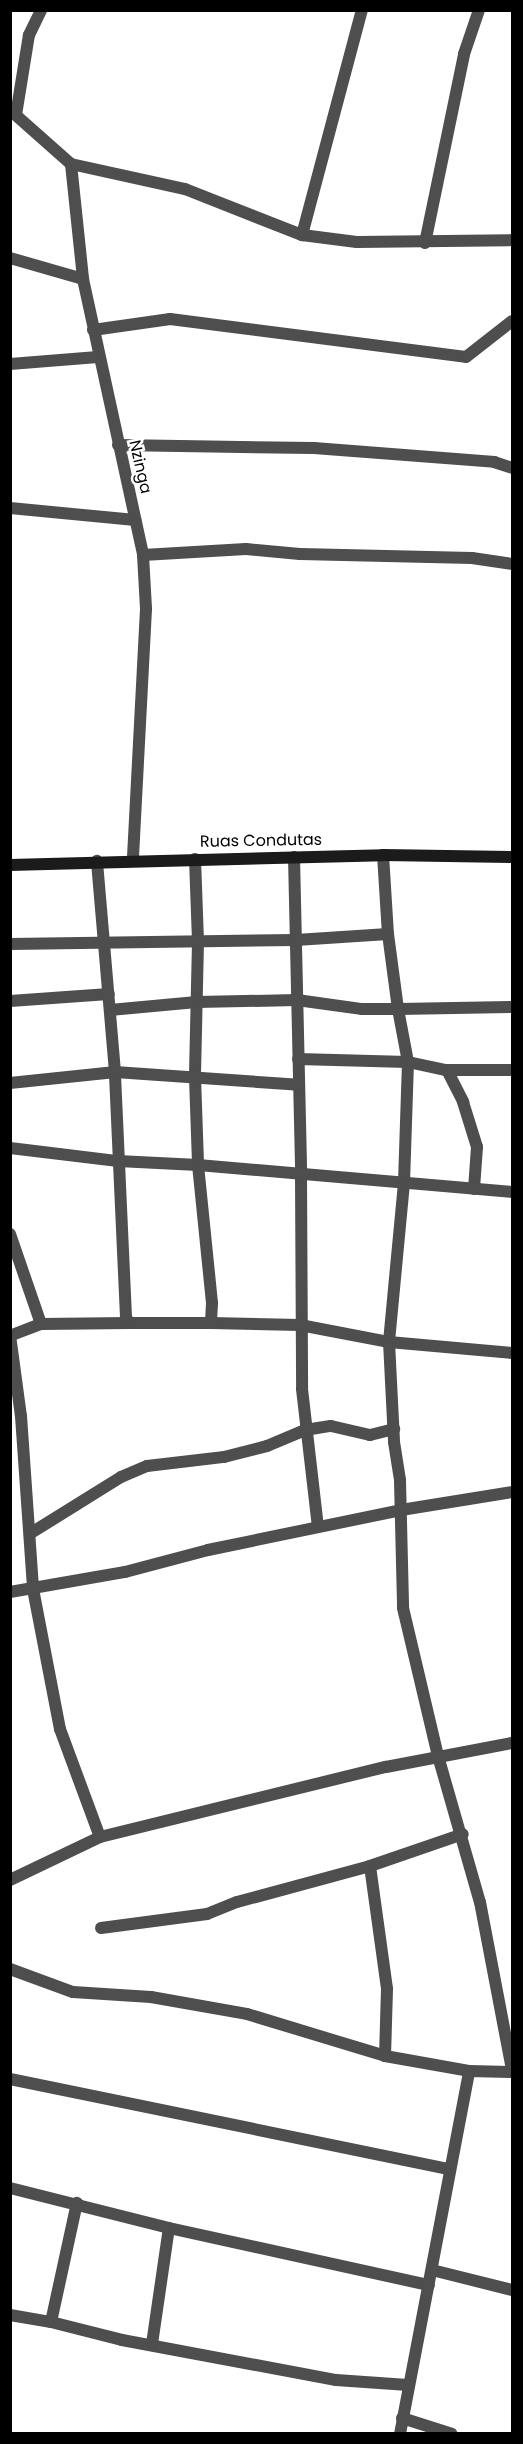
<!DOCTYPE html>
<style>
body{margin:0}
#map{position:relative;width:523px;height:2444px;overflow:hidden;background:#fff;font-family:Poppins,sans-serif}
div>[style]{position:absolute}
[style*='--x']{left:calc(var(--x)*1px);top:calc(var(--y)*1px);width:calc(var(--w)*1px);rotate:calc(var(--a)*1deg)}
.street>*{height:12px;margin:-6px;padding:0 6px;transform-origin:6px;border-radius:6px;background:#4e4e4e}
.secondary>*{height:12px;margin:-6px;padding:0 6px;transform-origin:6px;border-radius:6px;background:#1b1b1b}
span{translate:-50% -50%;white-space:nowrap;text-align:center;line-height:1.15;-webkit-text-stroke:5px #fff;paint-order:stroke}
.street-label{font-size:16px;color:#000}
.frame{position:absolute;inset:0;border:12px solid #000;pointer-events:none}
</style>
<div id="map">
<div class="street">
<div style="--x:10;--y:110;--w:81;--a:41.5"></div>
<div style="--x:71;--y:164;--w:116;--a:84"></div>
<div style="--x:83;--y:279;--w:282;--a:77.7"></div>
<div style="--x:143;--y:555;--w:54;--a:86.8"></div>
<div style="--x:146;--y:609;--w:251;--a:93"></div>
<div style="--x:16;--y:115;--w:81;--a:-80.8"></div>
<div style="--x:29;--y:35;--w:28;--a:-64"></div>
<div style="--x:71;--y:164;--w:117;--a:12.4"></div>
<div style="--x:185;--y:189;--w:126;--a:21.5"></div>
<div style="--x:302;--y:235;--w:55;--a:7.3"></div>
<div style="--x:357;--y:242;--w:155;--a:-0.7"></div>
<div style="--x:302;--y:235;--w:233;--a:-75.1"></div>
<div style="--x:425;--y:243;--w:193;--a:-78.3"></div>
<div style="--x:464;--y:54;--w:46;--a:-71.2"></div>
<div style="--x:10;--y:258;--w:76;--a:16"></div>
<div style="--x:93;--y:330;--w:78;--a:-8.1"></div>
<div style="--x:170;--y:319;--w:298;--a:7.3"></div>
<div style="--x:466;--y:357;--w:58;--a:-38"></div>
<div style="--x:10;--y:364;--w:88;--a:-4.5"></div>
<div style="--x:118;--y:445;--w:196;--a:0.9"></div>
<div style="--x:314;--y:448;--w:181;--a:4.4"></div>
<div style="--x:494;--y:462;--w:19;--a:18"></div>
<div style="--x:10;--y:508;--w:126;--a:5.5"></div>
<div style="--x:143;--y:555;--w:103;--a:-3.3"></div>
<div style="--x:246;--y:549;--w:54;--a:5.3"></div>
<div style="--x:300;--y:554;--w:172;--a:1.3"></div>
<div style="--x:472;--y:558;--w:40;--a:8.5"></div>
<div style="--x:383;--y:855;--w:79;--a:86.4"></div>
<div style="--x:388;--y:934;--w:76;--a:82.4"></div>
<div style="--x:398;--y:1009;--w:114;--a:-1"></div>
<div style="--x:294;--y:857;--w:318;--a:88.7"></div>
<div style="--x:301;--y:1175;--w:214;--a:89.7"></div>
<div style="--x:302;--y:1389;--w:139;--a:83.4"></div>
<div style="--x:195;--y:859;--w:83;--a:87.9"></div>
<div style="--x:198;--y:942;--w:135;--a:91.3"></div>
<div style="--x:195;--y:1077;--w:88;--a:88"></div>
<div style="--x:198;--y:1165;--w:139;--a:84.2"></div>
<div style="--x:212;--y:1303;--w:20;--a:93"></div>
<div style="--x:211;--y:1323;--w:89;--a:1.3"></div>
<div style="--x:300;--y:1325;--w:91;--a:10.8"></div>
<div style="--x:389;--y:1342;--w:123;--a:5.1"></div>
<div style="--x:10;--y:944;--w:286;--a:-0.8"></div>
<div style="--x:296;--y:940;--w:92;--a:-3.7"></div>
<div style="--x:10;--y:1001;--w:99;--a:-4"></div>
<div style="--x:110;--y:1010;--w:87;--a:-5.3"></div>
<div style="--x:197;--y:1002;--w:100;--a:-1.1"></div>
<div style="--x:297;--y:1000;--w:66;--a:7.9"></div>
<div style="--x:362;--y:1009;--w:36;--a:0"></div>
<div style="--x:398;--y:1009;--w:54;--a:79.3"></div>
<div style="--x:408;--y:1062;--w:40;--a:12"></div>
<div style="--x:447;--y:1070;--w:36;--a:63"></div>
<div style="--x:463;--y:1102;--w:47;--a:72.7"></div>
<div style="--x:477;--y:1147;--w:42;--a:94.1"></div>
<div style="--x:298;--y:1059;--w:110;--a:1.6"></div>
<div style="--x:408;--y:1062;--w:121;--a:91.9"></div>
<div style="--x:404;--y:1183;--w:160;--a:95.4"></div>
<div style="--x:389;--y:1342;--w:100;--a:87.1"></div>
<div style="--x:394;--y:1442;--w:39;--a:81"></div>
<div style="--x:400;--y:1481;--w:127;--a:88.6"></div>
<div style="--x:403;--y:1608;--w:152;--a:76.7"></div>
<div style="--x:438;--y:1756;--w:152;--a:74"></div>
<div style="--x:480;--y:1902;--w:171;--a:79.2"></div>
<div style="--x:447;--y:1070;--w:65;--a:0"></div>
<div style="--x:10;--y:1083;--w:106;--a:-6"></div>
<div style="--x:115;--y:1072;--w:184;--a:4"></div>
<div style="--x:10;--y:1148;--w:109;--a:6.9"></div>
<div style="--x:118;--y:1161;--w:80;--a:2.9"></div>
<div style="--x:198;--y:1165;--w:315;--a:4.9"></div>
<div style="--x:10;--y:1234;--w:95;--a:71"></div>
<div style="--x:129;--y:1323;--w:82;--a:0"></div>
<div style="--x:10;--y:1335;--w:82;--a:82.3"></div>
<div style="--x:21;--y:1416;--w:173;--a:86"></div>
<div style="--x:33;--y:1589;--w:143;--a:79.1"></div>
<div style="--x:60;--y:1729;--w:115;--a:69.7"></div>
<div style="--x:12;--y:1335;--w:31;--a:-21"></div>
<div style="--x:41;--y:1324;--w:88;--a:-0.7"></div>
<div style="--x:129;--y:1323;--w:7;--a:-117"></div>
<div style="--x:126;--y:1317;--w:245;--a:-92.6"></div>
<div style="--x:115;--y:1072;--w:212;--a:-94.9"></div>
<div style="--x:31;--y:1533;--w:106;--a:-31.9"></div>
<div style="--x:121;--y:1477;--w:28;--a:-23"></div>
<div style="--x:147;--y:1466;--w:78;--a:-6.7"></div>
<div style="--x:224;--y:1457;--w:44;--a:-14.3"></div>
<div style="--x:267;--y:1446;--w:41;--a:-22.8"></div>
<div style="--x:305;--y:1430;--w:26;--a:-9"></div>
<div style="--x:331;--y:1426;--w:40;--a:13"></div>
<div style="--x:370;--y:1435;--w:25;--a:-14"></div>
<div style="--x:10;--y:1592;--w:117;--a:-9.9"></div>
<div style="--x:125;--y:1572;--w:86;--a:-14.8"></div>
<div style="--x:208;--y:1550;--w:197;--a:-11.7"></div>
<div style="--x:401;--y:1510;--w:112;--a:-9.2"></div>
<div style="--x:370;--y:1866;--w:124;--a:82.1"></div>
<div style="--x:387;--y:1989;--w:67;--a:91.7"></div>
<div style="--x:10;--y:1880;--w:100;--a:-25.5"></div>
<div style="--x:100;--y:1837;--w:294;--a:-13.8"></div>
<div style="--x:386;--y:1767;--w:128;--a:-10.8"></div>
<div style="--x:101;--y:1928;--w:107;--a:-7.5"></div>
<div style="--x:207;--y:1914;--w:32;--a:-22"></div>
<div style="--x:237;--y:1902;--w:138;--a:-15.1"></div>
<div style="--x:370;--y:1866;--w:98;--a:-19"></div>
<div style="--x:10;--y:1969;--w:67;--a:20.1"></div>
<div style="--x:73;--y:1992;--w:78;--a:3.7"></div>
<div style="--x:151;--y:1997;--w:97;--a:10"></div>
<div style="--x:247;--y:2014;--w:144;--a:16.9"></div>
<div style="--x:385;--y:2056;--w:85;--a:10.1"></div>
<div style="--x:469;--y:2071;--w:43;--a:1.3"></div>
<div style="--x:10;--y:2079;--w:448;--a:11.6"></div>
<div style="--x:10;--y:2188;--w:164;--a:14.1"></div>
<div style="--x:169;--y:2228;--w:266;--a:12.4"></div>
<div style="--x:432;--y:2270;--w:82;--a:14"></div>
<div style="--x:10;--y:2315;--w:42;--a:9.7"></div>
<div style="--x:51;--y:2322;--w:73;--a:14.2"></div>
<div style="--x:122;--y:2340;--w:218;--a:10.6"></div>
<div style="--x:336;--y:2380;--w:72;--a:4"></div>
<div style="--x:51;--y:2322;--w:122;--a:-77.7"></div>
<div style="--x:152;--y:2344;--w:117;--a:-81.7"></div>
<div style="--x:402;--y:2418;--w:52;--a:17.7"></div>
<div style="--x:400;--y:2434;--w:369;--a:-79.2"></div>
</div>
<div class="secondary">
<div style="--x:10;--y:865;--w:373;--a:-1.5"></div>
<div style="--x:383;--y:855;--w:129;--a:0.9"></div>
</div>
<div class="street-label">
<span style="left:140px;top:467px;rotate:77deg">Nzinga</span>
<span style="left:261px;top:841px;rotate:-1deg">Ruas Condutas</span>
</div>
<div class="frame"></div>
</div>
